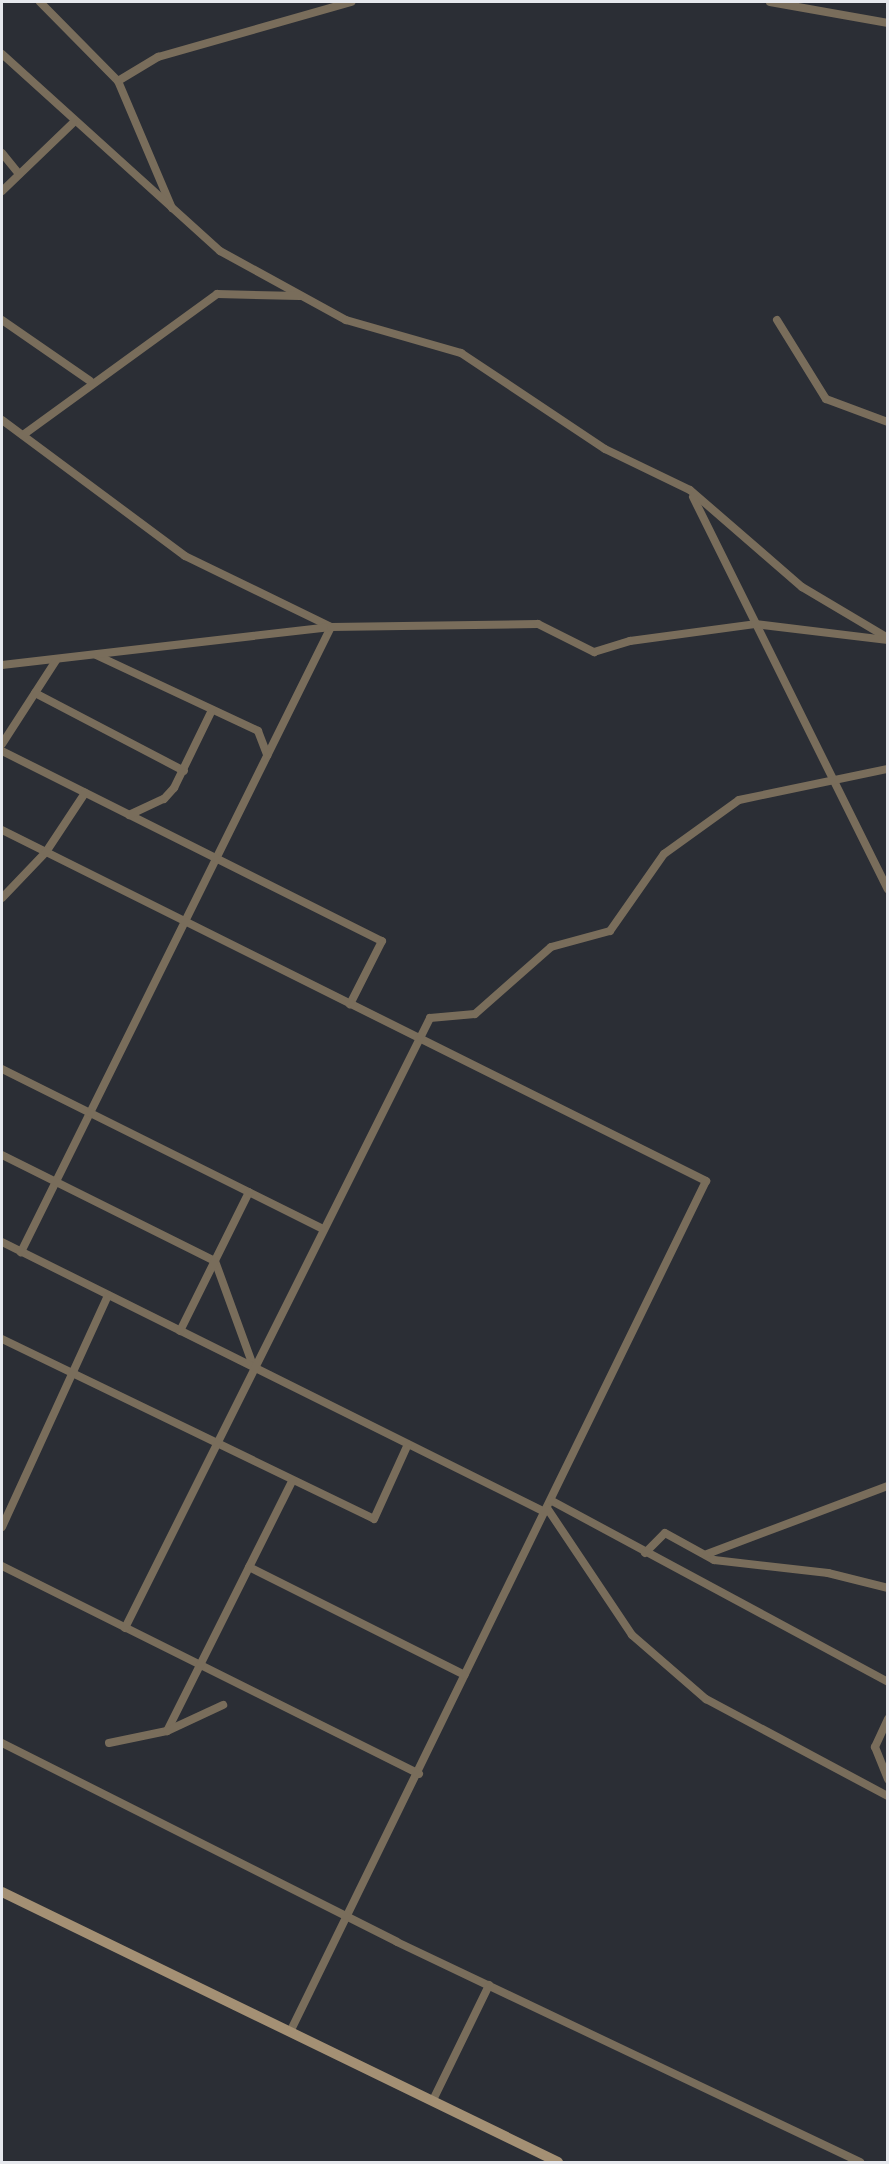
<!DOCTYPE html>
<style>
body{margin:0}
#map{position:relative;width:889px;height:2164px;overflow:hidden;background:#2b2e35;font-family:Signika,sans-serif}
div>[style]{position:absolute}
[style*='--x']{left:calc(var(--x)*1px);top:calc(var(--y)*1px);width:calc(var(--w)*1px);rotate:calc(var(--a)*1deg)}
.minor>*{height:8px;margin:-4px;padding:0 4px;transform-origin:4px;border-radius:4px;background:#796d5b}
.secondary>*{height:10px;margin:-5px;padding:0 5px;transform-origin:5px;border-radius:5px;background:#a49074}
span{translate:-50% -50%;white-space:nowrap;text-align:center;line-height:1.15;-webkit-text-stroke:4.5px #21242b;paint-order:stroke}
.frame{position:absolute;inset:0;border:3px solid #e6e8ed;pointer-events:none}
</style>
<div id="map">
<div class="minor">
<div style="--x:40;--y:2;--w:111;--a:45.4"></div>
<div style="--x:118;--y:81;--w:138;--a:67"></div>
<div style="--x:770;--y:2;--w:120;--a:10.1"></div>
<div style="--x:2;--y:54;--w:294;--a:42.1"></div>
<div style="--x:220;--y:251;--w:144;--a:28.7"></div>
<div style="--x:346;--y:320;--w:120;--a:16"></div>
<div style="--x:461;--y:353;--w:173;--a:33.7"></div>
<div style="--x:605;--y:449;--w:94;--a:25.8"></div>
<div style="--x:690;--y:490;--w:148;--a:40.9"></div>
<div style="--x:802;--y:587;--w:100;--a:30.7"></div>
<div style="--x:118;--y:81;--w:47;--a:-31"></div>
<div style="--x:158;--y:57;--w:201;--a:-15.9"></div>
<div style="--x:2;--y:153;--w:27;--a:51"></div>
<div style="--x:2;--y:191;--w:98;--a:-43.8"></div>
<div style="--x:2;--y:320;--w:107;--a:34.7"></div>
<div style="--x:777;--y:320;--w:93;--a:58.2"></div>
<div style="--x:826;--y:399;--w:66;--a:20.4"></div>
<div style="--x:2;--y:420;--w:228;--a:36.6"></div>
<div style="--x:185;--y:556;--w:162;--a:25.9"></div>
<div style="--x:331;--y:627;--w:698;--a:116.38"></div>
<div style="--x:23;--y:435;--w:240;--a:-36"></div>
<div style="--x:217;--y:294;--w:83;--a:1.4"></div>
<div style="--x:693;--y:497;--w:438;--a:63.6"></div>
<div style="--x:96;--y:655;--w:179;--a:25.1"></div>
<div style="--x:258;--y:731;--w:26;--a:69"></div>
<div style="--x:2;--y:665;--w:331;--a:-6.6"></div>
<div style="--x:331;--y:627;--w:207;--a:-0.8"></div>
<div style="--x:538;--y:624;--w:63;--a:26.6"></div>
<div style="--x:594;--y:652;--w:38;--a:-17"></div>
<div style="--x:630;--y:641;--w:126;--a:-7.7"></div>
<div style="--x:755;--y:624;--w:134;--a:6.9"></div>
<div style="--x:35;--y:693;--w:168;--a:27.6"></div>
<div style="--x:2;--y:744;--w:101;--a:-57.1"></div>
<div style="--x:2;--y:751;--w:425;--a:26.6"></div>
<div style="--x:382;--y:941;--w:71;--a:116.9"></div>
<div style="--x:129;--y:815;--w:38;--a:-25"></div>
<div style="--x:164;--y:799;--w:15;--a:-48"></div>
<div style="--x:174;--y:788;--w:87;--a:-64"></div>
<div style="--x:2;--y:830;--w:787;--a:26.5"></div>
<div style="--x:706;--y:1181;--w:947;--a:116.05"></div>
<div style="--x:2;--y:898;--w:64;--a:-46.3"></div>
<div style="--x:46;--y:852;--w:71;--a:-56.5"></div>
<div style="--x:2;--y:1069;--w:359;--a:26.5"></div>
<div style="--x:2;--y:1155;--w:238;--a:26.5"></div>
<div style="--x:215;--y:1261;--w:114;--a:70"></div>
<div style="--x:2;--y:1242;--w:606;--a:26.44"></div>
<div style="--x:180;--y:1331;--w:155;--a:-63.6"></div>
<div style="--x:2;--y:1339;--w:413;--a:25.8"></div>
<div style="--x:374;--y:1519;--w:82;--a:-65.6"></div>
<div style="--x:552;--y:1501;--w:382;--a:28.3"></div>
<div style="--x:547;--y:1508;--w:153;--a:56.2"></div>
<div style="--x:632;--y:1635;--w:98;--a:40.9"></div>
<div style="--x:706;--y:1699;--w:206;--a:28.1"></div>
<div style="--x:2;--y:1527;--w:255;--a:-65.4"></div>
<div style="--x:645;--y:1553;--w:28;--a:-45"></div>
<div style="--x:665;--y:1533;--w:56;--a:28.9"></div>
<div style="--x:714;--y:1560;--w:115;--a:6.5"></div>
<div style="--x:828;--y:1573;--w:62;--a:14"></div>
<div style="--x:707;--y:1554;--w:193;--a:-20.6"></div>
<div style="--x:2;--y:1566;--w:466;--a:26.5"></div>
<div style="--x:249;--y:1567;--w:241;--a:26.6"></div>
<div style="--x:125;--y:1628;--w:682;--a:-63.43"></div>
<div style="--x:430;--y:1018;--w:45;--a:-5.1"></div>
<div style="--x:475;--y:1014;--w:101;--a:-41.4"></div>
<div style="--x:551;--y:947;--w:61;--a:-15.2"></div>
<div style="--x:610;--y:931;--w:94;--a:-55"></div>
<div style="--x:664;--y:854;--w:92;--a:-35.8"></div>
<div style="--x:739;--y:800;--w:152;--a:-11.8"></div>
<div style="--x:888;--y:1719;--w:31;--a:115"></div>
<div style="--x:875;--y:1747;--w:35;--a:68"></div>
<div style="--x:167;--y:1731;--w:280;--a:-63.4"></div>
<div style="--x:2;--y:1743;--w:442;--a:26.7"></div>
<div style="--x:397;--y:1942;--w:513;--a:25.42"></div>
<div style="--x:109;--y:1743;--w:59;--a:-11.7"></div>
<div style="--x:167;--y:1731;--w:62;--a:-24.9"></div>
<div style="--x:433;--y:2100;--w:128;--a:-64"></div>
</div>
<div class="secondary">
<div style="--x:2;--y:1892;--w:618;--a:25.9"></div>
</div>
<div class="frame"></div>
</div>
